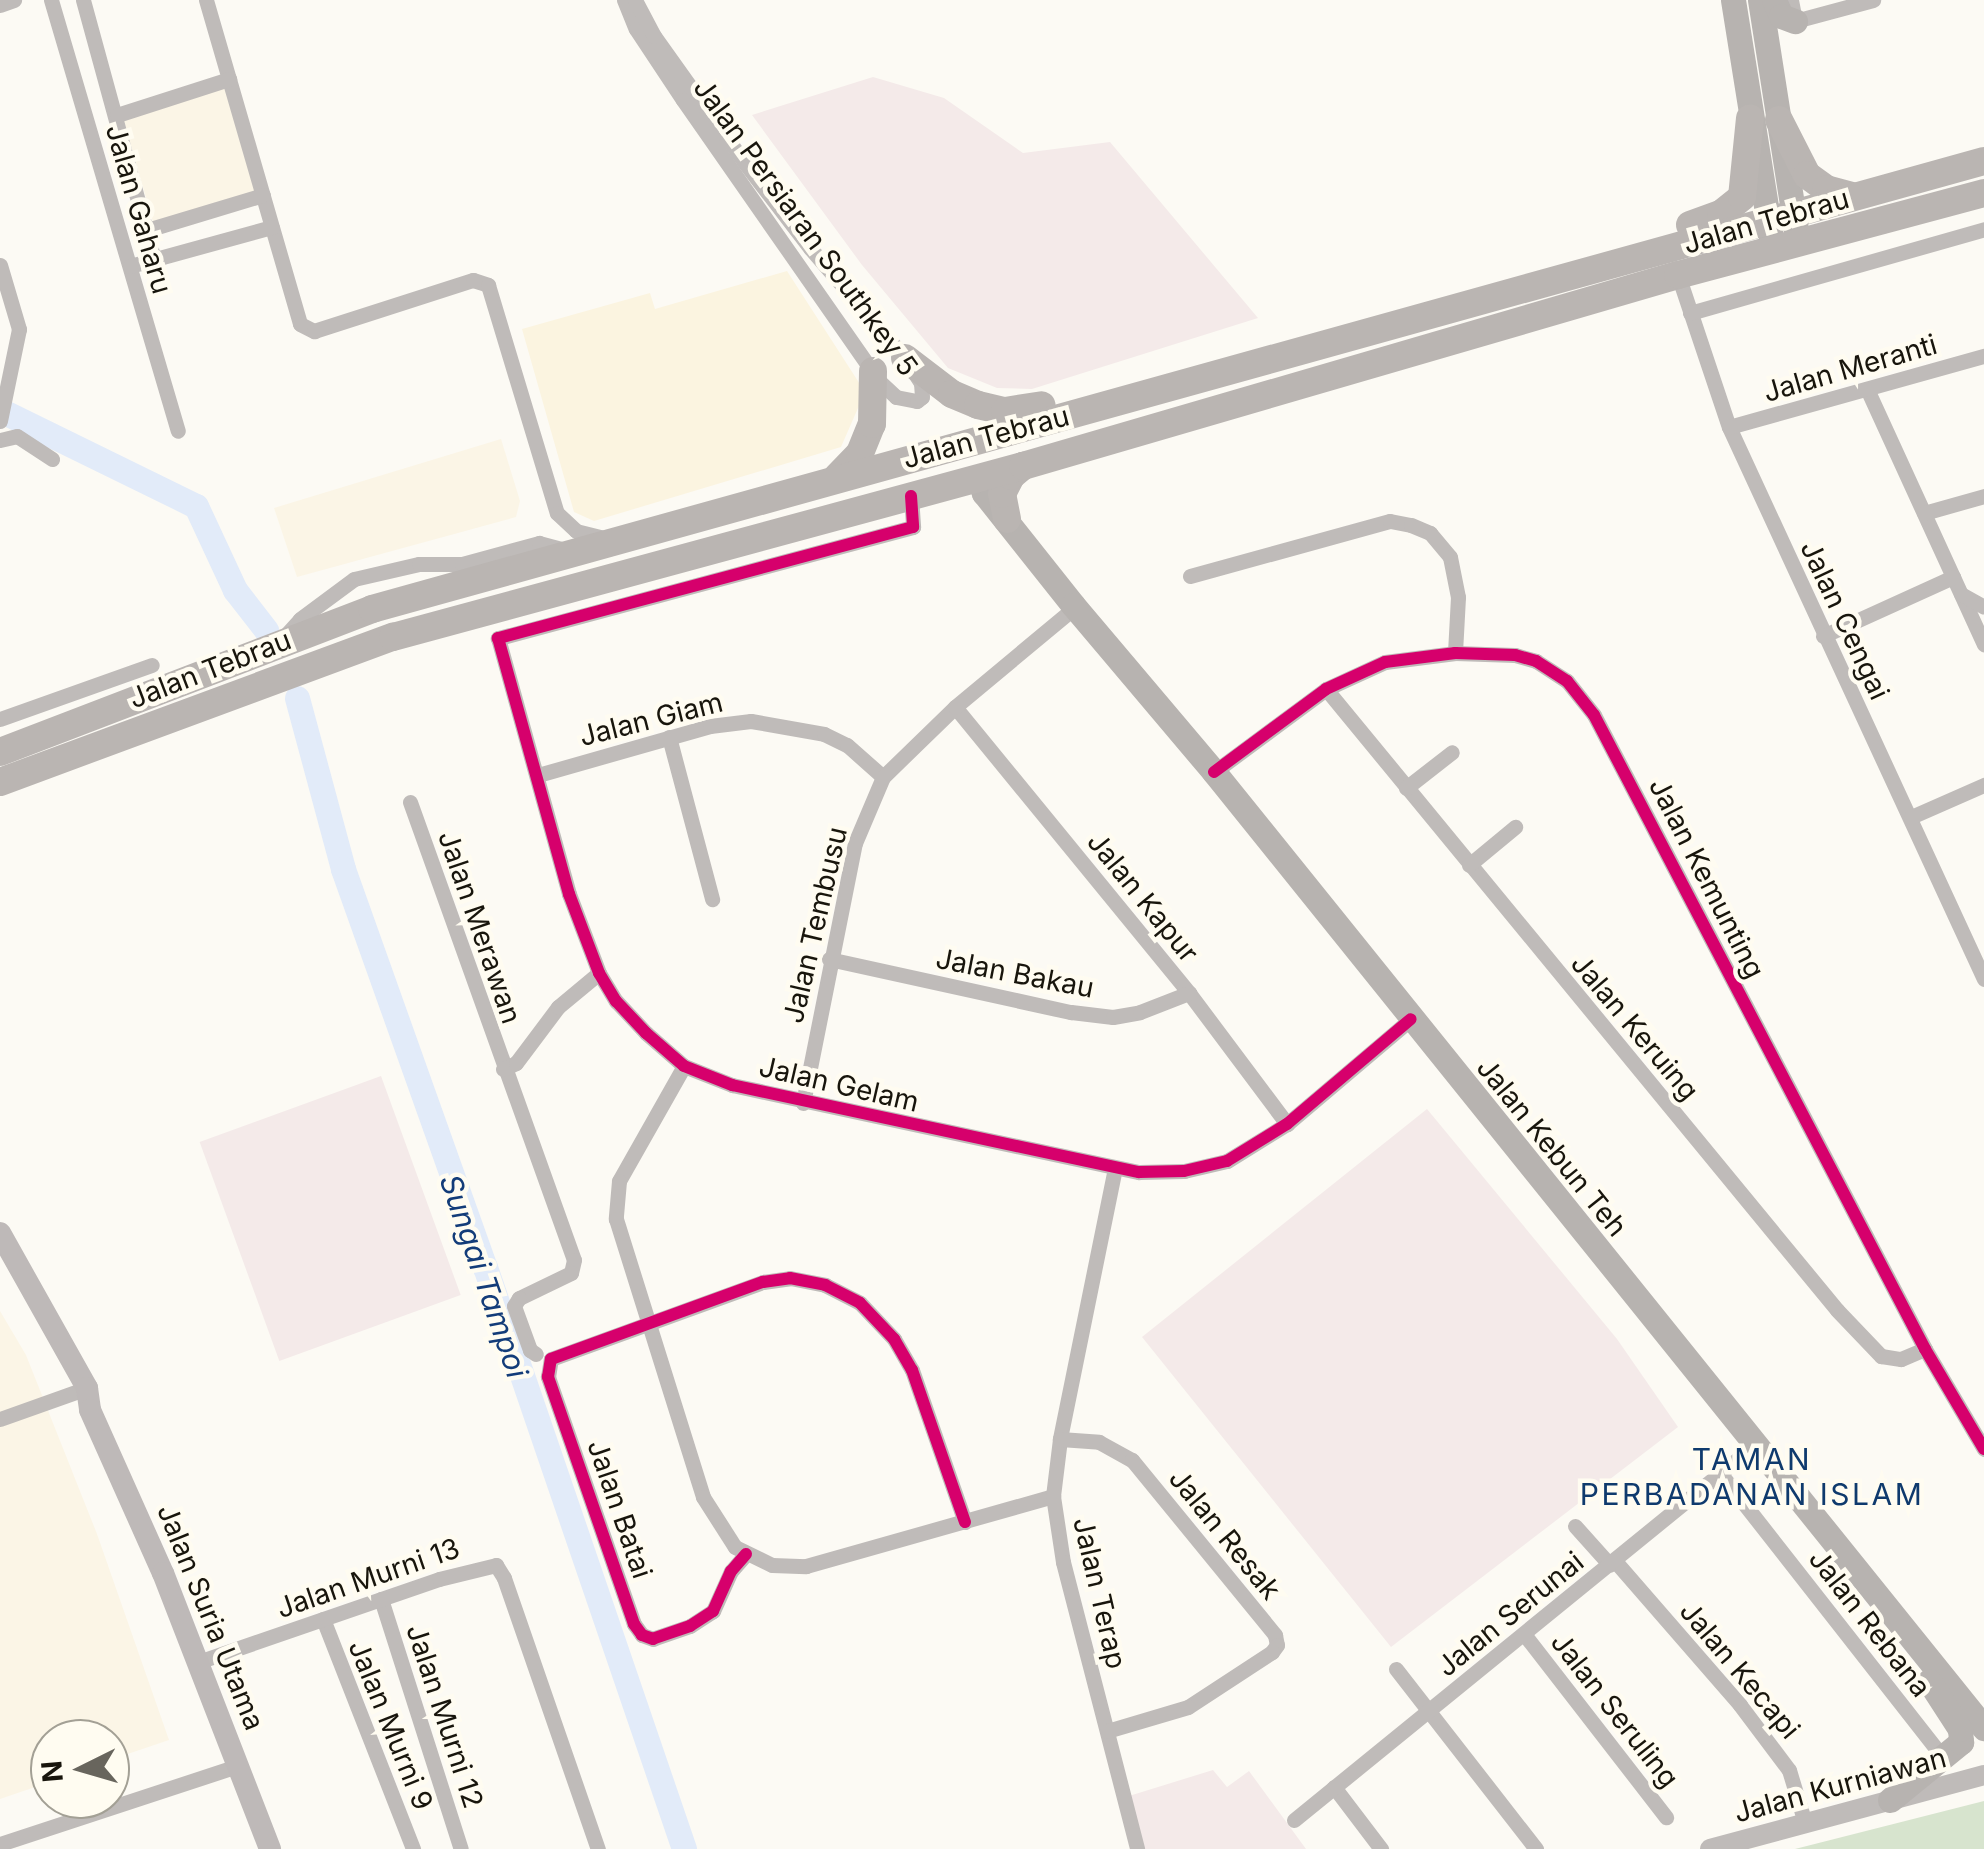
<!DOCTYPE html>
<style>
body{margin:0}
#map{position:relative;width:1984px;height:1849px;overflow:hidden;background:#fcfaf4;font-family:Inter,sans-serif}
div>[style]{position:absolute}
[style*='--x']{left:calc(var(--x)*1px);top:calc(var(--y)*1px);width:calc(var(--w)*1px);rotate:calc(var(--a)*1deg)}
.commercial>*{inset:0;background:#fbf5e6;transform-origin:0 0}
.built>*{inset:0;background:#fbf4e0}
.education>*{inset:0;background:#f4eae9;transform-origin:0 0}
.green>*{inset:0;background:#d7e4ce}
.river>*{height:25px;margin:-12.5px;padding:0 12.5px;transform-origin:12.5px;border-radius:12.5px;background:#e2ebf9}
.minor>*{height:15px;margin:-7.5px;padding:0 7.5px;transform-origin:7.5px;border-radius:7.5px;background:#bfbbb9}
.tertiary>*{height:20px;margin:-10px;padding:0 10px;transform-origin:10px;border-radius:10px;background:#bfbbb9}
.secondary>*{height:22px;margin:-11px;padding:0 11px;transform-origin:11px;border-radius:11px;background:#beb9b8}
.primary>*{height:25px;margin:-12.5px;padding:0 12.5px;transform-origin:12.5px;border-radius:12.5px;background:#b7b3b0}
.trunk>*{height:28px;margin:-14px;padding:0 14px;transform-origin:14px;border-radius:14px;background:#bab5b2}
.cycleway>*{height:12px;margin:-6px;padding:0 6px;transform-origin:6px;border-radius:6px;background:#d6006c}
span{translate:-50% -50%;white-space:nowrap;text-align:center;line-height:1.15;-webkit-text-stroke:9px #fffcf1;paint-order:stroke}
.street-label{font-size:28px;color:#18150c}
.water-label{font-size:30px;color:#133c79;font-style:italic}
.neighbourhood-label{font-size:30px;color:#0f3a6d;letter-spacing:2.5px}
.north{position:absolute;left:30px;top:1719px;width:100px;height:100px;box-sizing:border-box;background:#fffcf1;border:2px solid #a3a095;border-radius:50%;rotate:265deg;font-size:28px;font-weight:700;line-height:40px;text-align:center;color:#18150c}
.north::after{content:'';display:block;margin:auto;width:35px;height:45px;background:#68655d;clip-path:polygon(50% 0,100% 100%,50% 72%,0 100%)}
</style>
<div id="map">
<div class="commercial">
<div style="left:226px;top:85px;width:111px;height:108px;rotate:74deg"></div>
<div style="clip-path:polygon(501px 439px,520px 501px,516px 517px,297px 577px,274px 508px)"></div>
<div style="clip-path:polygon(0 1311px,26px 1355px,97px 1534px,169px 1740px,110px 1760px,110px 1739px,50px 1739px,50px 1782px,0 1799px)"></div>
</div>
<div class="built">
<div style="clip-path:polygon(787px 271px,865px 392px,841px 447px,594px 521px,574px 512px,522px 329px,650px 293px,655px 309px)"></div>
</div>
<div class="education">
<div style="clip-path:polygon(873px 77px,944px 98px,1023px 153px,1110px 142px,1258px 318px,1032px 389px,997px 388px,948px 368px,862px 265px,752px 115px)"></div>
<div style="left:381px;top:1076px;width:233px;height:193px;rotate:70deg"></div>
<div style="clip-path:polygon(1427px 1109px,1617px 1339px,1678px 1427px,1391px 1647px,1142px 1337px)"></div>
<div style="clip-path:polygon(1213px 1770px,1227px 1787px,1249px 1771px,1306px 1849px,1144px 1849px,1129px 1796px)"></div>
</div>
<div class="green">
<div style="clip-path:polygon(1984px 1801px,1984px 1849px,1795px 1849px)"></div>
</div>
<div class="river">
<div style="--x:0;--y:410;--w:218;--a:26.1"></div>
<div style="--x:196;--y:506;--w:93;--a:65.1"></div>
<div style="--x:235;--y:590;--w:51;--a:52.2"></div>
<div style="--x:297;--y:698;--w:177;--a:74.9"></div>
<div style="--x:343;--y:869;--w:423;--a:70.4"></div>
<div style="--x:485;--y:1267;--w:615;--a:71.12"></div>
</div>
<div class="minor">
<div style="--x:51;--y:0;--w:449;--a:73.6"></div>
<div style="--x:83;--y:0;--w:269;--a:74.7"></div>
<div style="--x:206;--y:0;--w:337;--a:73.8"></div>
<div style="--x:300;--y:324;--w:16;--a:27"></div>
<div style="--x:314;--y:331;--w:167;--a:-17.8"></div>
<div style="--x:473;--y:280;--w:16;--a:18"></div>
<div style="--x:488;--y:285;--w:238;--a:73.2"></div>
<div style="--x:557;--y:513;--w:26;--a:43"></div>
<div style="--x:576;--y:531;--w:30;--a:14"></div>
<div style="--x:624;--y:0;--w:31;--a:68"></div>
<div style="--x:636;--y:29;--w:85;--a:56.5"></div>
<div style="--x:683;--y:100;--w:344;--a:55.1"></div>
<div style="--x:880;--y:382;--w:22;--a:43"></div>
<div style="--x:896;--y:397;--w:21;--a:11"></div>
<div style="--x:917;--y:401;--w:6;--a:-39"></div>
<div style="--x:922;--y:397;--w:14;--a:-94"></div>
<div style="--x:921;--y:383;--w:30;--a:-123"></div>
<div style="--x:905;--y:358;--w:145;--a:-130.8"></div>
<div style="--x:810;--y:248;--w:108;--a:-127.5"></div>
<div style="--x:744;--y:162;--w:155;--a:-125.5"></div>
<div style="--x:654;--y:36;--w:41;--a:-117.8"></div>
<div style="--x:1791;--y:0;--w:21;--a:79"></div>
<div style="--x:1795;--y:21;--w:81;--a:-15.1"></div>
<div style="--x:0;--y:5;--w:15;--a:-20"></div>
<div style="--x:117;--y:115;--w:118;--a:-17.8"></div>
<div style="--x:147;--y:230;--w:121;--a:-16.8"></div>
<div style="--x:0;--y:265;--w:67;--a:73.5"></div>
<div style="--x:19;--y:329;--w:94;--a:101.7"></div>
<div style="--x:130;--y:266;--w:147;--a:-15.4"></div>
<div style="--x:1678;--y:275;--w:160;--a:71.5"></div>
<div style="--x:1729;--y:427;--w:608;--a:65.21"></div>
<div style="--x:1690;--y:313;--w:306;--a:-15.9"></div>
<div style="--x:1867;--y:389;--w:281;--a:65.4"></div>
<div style="--x:1729;--y:427;--w:265;--a:-15.6"></div>
<div style="--x:0;--y:440;--w:17;--a:-13"></div>
<div style="--x:17;--y:436;--w:42;--a:33.3"></div>
<div style="--x:911;--y:496;--w:31;--a:86"></div>
<div style="--x:913;--y:527;--w:430;--a:165"></div>
<div style="--x:498;--y:638;--w:266;--a:74.5"></div>
<div style="--x:569;--y:894;--w:85;--a:69.2"></div>
<div style="--x:599;--y:973;--w:33;--a:59"></div>
<div style="--x:616;--y:1001;--w:44;--a:46.8"></div>
<div style="--x:646;--y:1033;--w:50;--a:41"></div>
<div style="--x:684;--y:1066;--w:52;--a:21.6"></div>
<div style="--x:732;--y:1085;--w:416;--a:12.1"></div>
<div style="--x:1139;--y:1172;--w:45;--a:-1.3"></div>
<div style="--x:1184;--y:1171;--w:44;--a:-13.1"></div>
<div style="--x:1227;--y:1161;--w:70;--a:-31.7"></div>
<div style="--x:1287;--y:1124;--w:162;--a:-40.3"></div>
<div style="--x:1924;--y:513;--w:62;--a:-15.8"></div>
<div style="--x:1190;--y:576;--w:207;--a:-15.4"></div>
<div style="--x:1390;--y:521;--w:21;--a:11"></div>
<div style="--x:1411;--y:525;--w:21;--a:23"></div>
<div style="--x:1430;--y:533;--w:31;--a:50"></div>
<div style="--x:1450;--y:557;--w:41;--a:78.7"></div>
<div style="--x:1458;--y:597;--w:56;--a:93.1"></div>
<div style="--x:1961;--y:594;--w:26;--a:29"></div>
<div style="--x:1823;--y:636;--w:143;--a:-24.4"></div>
<div style="--x:284;--y:637;--w:24;--a:-48"></div>
<div style="--x:300;--y:619;--w:67;--a:-36.5"></div>
<div style="--x:354;--y:579;--w:67;--a:-13"></div>
<div style="--x:419;--y:564;--w:43;--a:0"></div>
<div style="--x:462;--y:564;--w:80;--a:-15.3"></div>
<div style="--x:539;--y:543;--w:31;--a:15"></div>
<div style="--x:1326;--y:689;--w:804;--a:50.55"></div>
<div style="--x:1837;--y:1310;--w:64;--a:46.3"></div>
<div style="--x:1881;--y:1356;--w:20;--a:9"></div>
<div style="--x:1901;--y:1359;--w:26;--a:-23"></div>
<div style="--x:955;--y:707;--w:370;--a:50.7"></div>
<div style="--x:1189;--y:993;--w:164;--a:53.2"></div>
<div style="--x:0;--y:719;--w:161;--a:-19.6"></div>
<div style="--x:669;--y:737;--w:168;--a:75.1"></div>
<div style="--x:1214;--y:772;--w:139;--a:-36.5"></div>
<div style="--x:1326;--y:689;--w:65;--a:-24.6"></div>
<div style="--x:1385;--y:662;--w:71;--a:-7.3"></div>
<div style="--x:1455;--y:653;--w:60;--a:1.9"></div>
<div style="--x:1515;--y:655;--w:22;--a:16"></div>
<div style="--x:1536;--y:661;--w:37;--a:33"></div>
<div style="--x:1567;--y:681;--w:43;--a:51.5"></div>
<div style="--x:1594;--y:715;--w:715;--a:62.43"></div>
<div style="--x:1925;--y:1349;--w:116;--a:59.5"></div>
<div style="--x:538;--y:775;--w:179;--a:-15.9"></div>
<div style="--x:710;--y:726;--w:41;--a:-7"></div>
<div style="--x:751;--y:721;--w:74;--a:10.1"></div>
<div style="--x:824;--y:734;--w:25;--a:26"></div>
<div style="--x:847;--y:745;--w:48;--a:41.6"></div>
<div style="--x:1406;--y:788;--w:58;--a:-38"></div>
<div style="--x:410;--y:802;--w:486;--a:70.3"></div>
<div style="--x:574;--y:1260;--w:13;--a:103"></div>
<div style="--x:571;--y:1273;--w:58;--a:154.3"></div>
<div style="--x:519;--y:1298;--w:9;--a:122"></div>
<div style="--x:514;--y:1306;--w:47;--a:70"></div>
<div style="--x:530;--y:1350;--w:7;--a:34"></div>
<div style="--x:1911;--y:817;--w:80;--a:-23.7"></div>
<div style="--x:1469;--y:865;--w:60;--a:-39.6"></div>
<div style="--x:829;--y:959;--w:248;--a:12.4"></div>
<div style="--x:1071;--y:1012;--w:42;--a:6.8"></div>
<div style="--x:1113;--y:1017;--w:27;--a:-10"></div>
<div style="--x:1140;--y:1012;--w:53;--a:-21.2"></div>
<div style="--x:684;--y:1066;--w:132;--a:119.5"></div>
<div style="--x:619;--y:1181;--w:38;--a:95"></div>
<div style="--x:616;--y:1219;--w:291;--a:72.6"></div>
<div style="--x:703;--y:1497;--w:59;--a:57.4"></div>
<div style="--x:735;--y:1547;--w:41;--a:25.9"></div>
<div style="--x:772;--y:1565;--w:34;--a:2"></div>
<div style="--x:806;--y:1566;--w:257;--a:-15.8"></div>
<div style="--x:503;--y:1069;--w:14;--a:-25"></div>
<div style="--x:516;--y:1063;--w:70;--a:-53.1"></div>
<div style="--x:558;--y:1007;--w:53;--a:-39.7"></div>
<div style="--x:803;--y:1103;--w:265;--a:-78.7"></div>
<div style="--x:855;--y:843;--w:72;--a:-67"></div>
<div style="--x:883;--y:777;--w:100;--a:-44.2"></div>
<div style="--x:955;--y:707;--w:156;--a:-39.8"></div>
<div style="--x:1115;--y:1168;--w:277;--a:101.5"></div>
<div style="--x:1060;--y:1439;--w:57;--a:97"></div>
<div style="--x:1053;--y:1496;--w:67;--a:81.4"></div>
<div style="--x:1063;--y:1562;--w:296;--a:75.5"></div>
<div style="--x:0;--y:1419;--w:92;--a:-19.6"></div>
<div style="--x:1060;--y:1439;--w:39;--a:4"></div>
<div style="--x:1099;--y:1442;--w:38;--a:29"></div>
<div style="--x:1132;--y:1460;--w:226;--a:50.7"></div>
<div style="--x:1275;--y:1635;--w:10;--a:79"></div>
<div style="--x:1277;--y:1645;--w:9;--a:126"></div>
<div style="--x:1272;--y:1652;--w:100;--a:146.8"></div>
<div style="--x:1188;--y:1707;--w:84;--a:163.5"></div>
<div style="--x:1720;--y:1473;--w:361;--a:51.9"></div>
<div style="--x:1575;--y:1526;--w:52;--a:48.1"></div>
<div style="--x:746;--y:1554;--w:23;--a:131"></div>
<div style="--x:731;--y:1571;--w:44;--a:114.2"></div>
<div style="--x:713;--y:1611;--w:27;--a:147"></div>
<div style="--x:690;--y:1626;--w:39;--a:161"></div>
<div style="--x:653;--y:1639;--w:12;--a:-160"></div>
<div style="--x:642;--y:1635;--w:14;--a:-126"></div>
<div style="--x:634;--y:1624;--w:262;--a:-109.2"></div>
<div style="--x:548;--y:1377;--w:18;--a:-81"></div>
<div style="--x:551;--y:1359;--w:226;--a:-20"></div>
<div style="--x:763;--y:1282;--w:27;--a:-8"></div>
<div style="--x:790;--y:1278;--w:36;--a:11"></div>
<div style="--x:825;--y:1285;--w:39;--a:27"></div>
<div style="--x:860;--y:1303;--w:50;--a:46.6"></div>
<div style="--x:894;--y:1339;--w:36;--a:60"></div>
<div style="--x:912;--y:1370;--w:161;--a:70.8"></div>
<div style="--x:1615;--y:1561;--w:191;--a:49"></div>
<div style="--x:1740;--y:1705;--w:81;--a:53"></div>
<div style="--x:1789;--y:1770;--w:55;--a:73.2"></div>
<div style="--x:381;--y:1599;--w:262;--a:72.3"></div>
<div style="--x:323;--y:1619;--w:247;--a:68.6"></div>
<div style="--x:1524;--y:1634;--w:232;--a:52.2"></div>
<div style="--x:198;--y:1662;--w:255;--a:-19"></div>
<div style="--x:439;--y:1579;--w:59;--a:-13.8"></div>
<div style="--x:496;--y:1565;--w:15;--a:58"></div>
<div style="--x:504;--y:1578;--w:287;--a:70.9"></div>
<div style="--x:1396;--y:1669;--w:228;--a:52.1"></div>
<div style="--x:1334;--y:1787;--w:78;--a:52.8"></div>
<div style="--x:1294;--y:1820;--w:594;--a:-39.13"></div>
<div style="--x:0;--y:1844;--w:250;--a:-18.2"></div>
</div>
<div class="tertiary">
<div style="--x:1710;--y:1849;--w:284;--a:-15.1"></div>
</div>
<div class="secondary">
<div style="--x:0;--y:1233;--w:178;--a:60.7"></div>
<div style="--x:87;--y:1388;--w:22;--a:82"></div>
<div style="--x:90;--y:1410;--w:179;--a:65.9"></div>
<div style="--x:163;--y:1573;--w:296;--a:68.8"></div>
</div>
<div class="primary">
<div style="--x:1733;--y:0;--w:253;--a:80.9"></div>
<div style="--x:1760;--y:0;--w:246;--a:81.1"></div>
<div style="--x:1774;--y:0;--w:17;--a:66"></div>
<div style="--x:1781;--y:16;--w:15;--a:20"></div>
<div style="--x:979;--y:478;--w:16;--a:72"></div>
<div style="--x:984;--y:493;--w:143;--a:51.5"></div>
<div style="--x:1073;--y:605;--w:219;--a:49.8"></div>
<div style="--x:1214;--y:772;--w:1228;--a:51.15"></div>
<div style="--x:1890;--y:1800;--w:92;--a:-39.2"></div>
<div style="--x:1961;--y:1742;--w:13;--a:-94"></div>
<div style="--x:1960;--y:1729;--w:57;--a:-122.9"></div>
</div>
<div class="trunk">
<div style="--x:1779;--y:120;--w:62;--a:63"></div>
<div style="--x:1807;--y:175;--w:24;--a:36"></div>
<div style="--x:1826;--y:189;--w:28;--a:15"></div>
<div style="--x:1690;--y:225;--w:33;--a:-20"></div>
<div style="--x:1721;--y:214;--w:27;--a:-39"></div>
<div style="--x:1742;--y:197;--w:79;--a:-84.2"></div>
<div style="--x:905;--y:358;--w:59;--a:37.5"></div>
<div style="--x:952;--y:394;--w:28;--a:23"></div>
<div style="--x:978;--y:405;--w:28;--a:13"></div>
<div style="--x:1005;--y:411;--w:37;--a:-9"></div>
<div style="--x:837;--y:477;--w:33;--a:-46"></div>
<div style="--x:860;--y:453;--w:31;--a:-68"></div>
<div style="--x:872;--y:424;--w:53;--a:-88.9"></div>
<div style="--x:1007;--y:519;--w:25;--a:-101"></div>
<div style="--x:1002;--y:494;--w:20;--a:-63"></div>
<div style="--x:1011;--y:476;--w:16;--a:-40"></div>
<div style="--x:0;--y:752;--w:399;--a:-21"></div>
<div style="--x:372;--y:609;--w:1673;--a:-15.53"></div>
<div style="--x:0;--y:782;--w:419;--a:-20.3"></div>
<div style="--x:393;--y:637;--w:653;--a:-15.19"></div>
<div style="--x:1023;--y:466;--w:682;--a:-16.26"></div>
<div style="--x:1678;--y:275;--w:317;--a:-15"></div>
</div>
<div class="cycleway">
<div style="--x:911;--y:496;--w:31;--a:86"></div>
<div style="--x:913;--y:527;--w:430;--a:165"></div>
<div style="--x:498;--y:638;--w:266;--a:74.5"></div>
<div style="--x:569;--y:894;--w:85;--a:69.2"></div>
<div style="--x:599;--y:973;--w:33;--a:59"></div>
<div style="--x:616;--y:1001;--w:44;--a:46.8"></div>
<div style="--x:646;--y:1033;--w:50;--a:41"></div>
<div style="--x:684;--y:1066;--w:52;--a:21.6"></div>
<div style="--x:732;--y:1085;--w:416;--a:12.1"></div>
<div style="--x:1139;--y:1172;--w:45;--a:-1.3"></div>
<div style="--x:1184;--y:1171;--w:44;--a:-13.1"></div>
<div style="--x:1227;--y:1161;--w:70;--a:-31.7"></div>
<div style="--x:1287;--y:1124;--w:162;--a:-40.3"></div>
<div style="--x:1214;--y:772;--w:139;--a:-36.5"></div>
<div style="--x:1326;--y:689;--w:65;--a:-24.6"></div>
<div style="--x:1385;--y:662;--w:71;--a:-7.3"></div>
<div style="--x:1455;--y:653;--w:60;--a:1.9"></div>
<div style="--x:1515;--y:655;--w:22;--a:16"></div>
<div style="--x:1536;--y:661;--w:37;--a:33"></div>
<div style="--x:1567;--y:681;--w:43;--a:51.5"></div>
<div style="--x:1594;--y:715;--w:715;--a:62.43"></div>
<div style="--x:1925;--y:1349;--w:116;--a:59.5"></div>
<div style="--x:746;--y:1554;--w:23;--a:131"></div>
<div style="--x:731;--y:1571;--w:44;--a:114.2"></div>
<div style="--x:713;--y:1611;--w:27;--a:147"></div>
<div style="--x:690;--y:1626;--w:39;--a:161"></div>
<div style="--x:653;--y:1639;--w:12;--a:-160"></div>
<div style="--x:642;--y:1635;--w:14;--a:-126"></div>
<div style="--x:634;--y:1624;--w:262;--a:-109.2"></div>
<div style="--x:548;--y:1377;--w:18;--a:-81"></div>
<div style="--x:551;--y:1359;--w:226;--a:-20"></div>
<div style="--x:763;--y:1282;--w:27;--a:-8"></div>
<div style="--x:790;--y:1278;--w:36;--a:11"></div>
<div style="--x:825;--y:1285;--w:39;--a:27"></div>
<div style="--x:860;--y:1303;--w:50;--a:46.6"></div>
<div style="--x:894;--y:1339;--w:36;--a:60"></div>
<div style="--x:912;--y:1370;--w:161;--a:70.8"></div>
</div>
<div class="street-label">
<span style="left:139px;top:209px;rotate:74deg">Jalan Gaharu</span>
<span style="left:1766px;top:221px;rotate:-16deg">Jalan Tebrau</span>
<span style="left:806px;top:227px;rotate:54deg">Jalan Persiaran Southkey 5</span>
<span style="left:1850px;top:368px;rotate:-16deg">Jalan Meranti</span>
<span style="left:986px;top:437px;rotate:-15deg">Jalan Tebrau</span>
<span style="left:1845px;top:620px;rotate:65deg">Jalan Cengai</span>
<span style="left:210px;top:669px;rotate:-21deg">Jalan Tebrau</span>
<span style="left:651px;top:719px;rotate:-14deg">Jalan Giam</span>
<span style="left:1707px;top:878px;rotate:63deg">Jalan Kemunting</span>
<span style="left:1143px;top:897px;rotate:51deg">Jalan Kapur</span>
<span style="left:815px;top:925px;rotate:-77deg">Jalan Tembusu</span>
<span style="left:480px;top:927px;rotate:71deg">Jalan Merawan</span>
<span style="left:1015px;top:973px;rotate:11deg">Jalan Bakau</span>
<span style="left:1635px;top:1027px;rotate:50deg">Jalan Keruing</span>
<span style="left:839px;top:1084px;rotate:13deg">Jalan Gelam</span>
<span style="left:1552px;top:1147px;rotate:51deg">Jalan Kebun Teh</span>
<span style="left:620px;top:1509px;rotate:71deg">Jalan Batai</span>
<span style="left:1225px;top:1534px;rotate:51deg">Jalan Resak</span>
<span style="left:368px;top:1578px;rotate:-19deg">Jalan Murni 13</span>
<span style="left:1100px;top:1593px;rotate:77deg">Jalan Terap</span>
<span style="left:1510px;top:1614px;rotate:-39deg">Jalan Serunai</span>
<span style="left:211px;top:1617px;rotate:68deg">Jalan Suria Utama</span>
<span style="left:1870px;top:1623px;rotate:52deg">Jalan Rebana</span>
<span style="left:1740px;top:1670px;rotate:50deg">Jalan Kecapi</span>
<span style="left:1615px;top:1710px;rotate:52deg">Jalan Seruling</span>
<span style="left:445px;top:1716px;rotate:72deg">Jalan Murni 12</span>
<span style="left:391px;top:1725px;rotate:68deg">Jalan Murni 9</span>
<span style="left:1840px;top:1785px;rotate:-15deg">Jalan Kurniawan</span>
</div>
<div class="water-label">
<span style="left:484px;top:1276px;rotate:71deg">Sungai Tampoi</span>
</div>
<div class="neighbourhood-label">
<span style="left:1752px;top:1476px">TAMAN<br>PERBADANAN ISLAM</span>
</div>
<div class="north">N</div>
</div>
